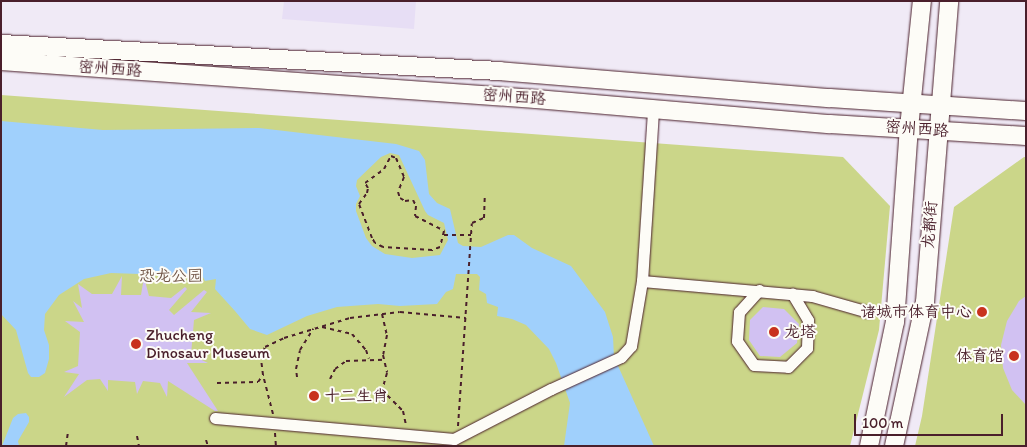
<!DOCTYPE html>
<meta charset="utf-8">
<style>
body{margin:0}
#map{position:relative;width:1027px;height:447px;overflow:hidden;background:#f0eaf6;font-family:Itim,"LXGW WenKai TC",sans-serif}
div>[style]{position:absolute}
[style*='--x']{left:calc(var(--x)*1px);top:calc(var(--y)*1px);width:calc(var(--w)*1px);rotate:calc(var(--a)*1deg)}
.built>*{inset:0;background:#e7def5}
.green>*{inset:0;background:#cbd689}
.water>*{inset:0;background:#a0d0fc}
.building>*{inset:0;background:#d1c1f2}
.path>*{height:2px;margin-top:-1px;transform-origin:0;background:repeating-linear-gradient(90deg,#4a1f2b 0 4px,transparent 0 8px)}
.roads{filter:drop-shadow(0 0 1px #4a1f2b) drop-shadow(0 0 1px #4a1f2b)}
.minor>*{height:11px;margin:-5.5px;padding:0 5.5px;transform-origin:5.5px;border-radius:5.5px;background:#fdfcf7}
.primary>*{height:18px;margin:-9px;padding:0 9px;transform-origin:9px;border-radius:9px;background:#fdfcf7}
.dots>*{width:14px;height:14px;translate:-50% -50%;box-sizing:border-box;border:2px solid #fdfcf7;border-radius:50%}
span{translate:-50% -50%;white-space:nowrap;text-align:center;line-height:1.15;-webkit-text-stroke:4px #fdfcf7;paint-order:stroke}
.street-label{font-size:16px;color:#4a1f2b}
.park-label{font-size:16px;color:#715647}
.poi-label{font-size:16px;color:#4a1f2b}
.right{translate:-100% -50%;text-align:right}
.left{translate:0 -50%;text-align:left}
.frame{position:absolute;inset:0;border:2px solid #4a1f2b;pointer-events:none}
.scale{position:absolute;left:854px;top:414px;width:149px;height:22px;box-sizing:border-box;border:2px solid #4a1f2b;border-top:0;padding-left:6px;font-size:15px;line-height:18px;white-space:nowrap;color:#4a1f2b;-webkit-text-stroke:4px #fdfcf7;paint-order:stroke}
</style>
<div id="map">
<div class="built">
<div style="clip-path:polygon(284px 1px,416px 1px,414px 29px,282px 19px)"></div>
</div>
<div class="green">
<div style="clip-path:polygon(1px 95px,843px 157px,890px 206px,879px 330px,850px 446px,1px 446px)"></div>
<div style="clip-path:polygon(1024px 157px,1026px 157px,1026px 446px,915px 446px,922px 416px,954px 207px)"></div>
</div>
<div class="water">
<div style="clip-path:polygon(evenodd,1px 121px,103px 130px,259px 128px,396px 144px,419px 151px,425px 160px,429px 194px,437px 203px,450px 209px,458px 243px,463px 246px,481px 247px,508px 235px,514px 235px,532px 248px,571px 266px,605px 312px,613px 337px,614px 357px,654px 446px,564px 446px,570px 403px,556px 363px,549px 349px,526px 325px,512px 319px,497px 316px,498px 307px,487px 303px,486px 294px,479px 290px,480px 277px,477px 274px,456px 274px,453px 289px,446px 292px,437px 304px,400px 306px,378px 304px,337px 307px,307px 316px,267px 335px,250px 329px,235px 311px,215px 289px,216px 279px,205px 281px,203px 277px,198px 276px,111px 273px,84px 279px,59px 295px,45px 314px,44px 330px,49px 345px,49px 359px,45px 373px,39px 377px,31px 377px,28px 373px,16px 330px,1px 314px,1px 121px,390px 153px,399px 155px,425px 211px,428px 215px,444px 223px,448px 240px,440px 255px,412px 258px,385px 254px,372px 246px,366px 238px,356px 211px,356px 204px,360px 196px,356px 186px,357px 180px,381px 157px,390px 153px)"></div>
<div style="clip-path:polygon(26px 413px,29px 417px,29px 422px,18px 441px,19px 446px,2px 446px,13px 418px,18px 414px)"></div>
</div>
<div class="building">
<div style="clip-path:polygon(122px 276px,121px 295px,141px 295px,144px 277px,149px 296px,171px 298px,185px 287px,187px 289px,169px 310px,174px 315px,204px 290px,207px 292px,191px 312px,211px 313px,194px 320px,191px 355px,208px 363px,187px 363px,218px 411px,215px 411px,168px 381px,167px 397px,160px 383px,143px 381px,137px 394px,135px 382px,108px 380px,108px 391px,100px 379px,87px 380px,64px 397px,79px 374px,64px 372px,78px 366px,80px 332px,65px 321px,84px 322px,73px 301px,82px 308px,78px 284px,92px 294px,112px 294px)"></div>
<div style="clip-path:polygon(1026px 296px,1026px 405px,1012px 390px,1003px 368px,1001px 345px,1007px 321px,1019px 301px)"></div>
<div style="clip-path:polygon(763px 307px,784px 309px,799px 324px,797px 343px,780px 357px,760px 356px,749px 340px,750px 320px)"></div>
</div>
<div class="path">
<div style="--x:391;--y:156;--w:5;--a:22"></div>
<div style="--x:396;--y:158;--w:21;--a:67"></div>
<div style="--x:404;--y:177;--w:16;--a:112"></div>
<div style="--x:398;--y:192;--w:6;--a:72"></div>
<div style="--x:400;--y:198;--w:6;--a:31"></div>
<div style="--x:405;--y:201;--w:8;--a:-7"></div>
<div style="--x:413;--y:200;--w:7;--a:63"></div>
<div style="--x:416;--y:206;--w:10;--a:96"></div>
<div style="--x:415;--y:216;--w:33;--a:27"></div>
<div style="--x:444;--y:231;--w:16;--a:104"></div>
<div style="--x:440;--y:247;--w:9;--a:159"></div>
<div style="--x:432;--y:250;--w:49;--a:-176.5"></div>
<div style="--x:383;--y:247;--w:9;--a:-153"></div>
<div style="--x:375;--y:243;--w:6;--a:-121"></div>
<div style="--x:372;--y:238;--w:36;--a:-111"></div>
<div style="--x:359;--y:204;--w:14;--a:-54"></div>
<div style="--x:367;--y:193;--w:5;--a:-79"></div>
<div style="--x:368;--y:188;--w:6;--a:-121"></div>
<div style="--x:365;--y:183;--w:24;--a:-36"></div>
<div style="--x:384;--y:169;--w:15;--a:-62"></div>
<div style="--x:444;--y:235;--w:27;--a:0"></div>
<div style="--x:382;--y:314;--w:22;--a:77"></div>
<div style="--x:387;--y:335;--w:20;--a:101"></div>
<div style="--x:383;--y:355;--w:18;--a:77"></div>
<div style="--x:387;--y:373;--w:18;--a:106"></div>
<div style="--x:382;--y:390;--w:30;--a:45"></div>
<div style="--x:403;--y:411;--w:14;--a:78"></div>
<div style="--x:322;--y:327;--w:31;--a:13"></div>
<div style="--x:352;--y:334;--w:21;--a:49"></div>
<div style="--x:366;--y:350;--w:9;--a:72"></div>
<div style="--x:297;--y:377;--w:8;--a:-97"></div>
<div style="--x:296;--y:369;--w:19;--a:-78"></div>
<div style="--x:300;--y:350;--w:25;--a:-58"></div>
<div style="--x:330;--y:379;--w:11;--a:-63"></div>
<div style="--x:335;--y:369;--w:14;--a:-36"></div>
<div style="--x:346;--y:361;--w:38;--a:-2"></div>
<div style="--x:217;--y:383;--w:41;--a:-1.4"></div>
<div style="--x:258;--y:382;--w:9;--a:-54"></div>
<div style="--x:273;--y:414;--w:40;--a:-104.4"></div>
<div style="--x:263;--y:375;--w:16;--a:-97"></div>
<div style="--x:261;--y:359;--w:13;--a:-72"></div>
<div style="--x:265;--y:347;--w:21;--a:-25"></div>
<div style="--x:284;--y:338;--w:69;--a:-16.9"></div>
<div style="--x:350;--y:318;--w:50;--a:-6.8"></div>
<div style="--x:400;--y:312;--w:66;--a:5.2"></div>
<div style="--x:458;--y:426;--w:203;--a:-86.1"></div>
<div style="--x:472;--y:223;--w:13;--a:-23"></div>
<div style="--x:484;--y:218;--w:24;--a:-88"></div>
<div style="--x:275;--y:433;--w:13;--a:86"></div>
<div style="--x:137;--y:436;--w:10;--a:79"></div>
<div style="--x:206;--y:440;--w:6;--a:72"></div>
<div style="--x:66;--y:446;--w:14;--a:-82"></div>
</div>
<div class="roads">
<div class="minor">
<div style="--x:642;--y:281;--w:171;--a:5"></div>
<div style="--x:812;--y:296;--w:58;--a:15.9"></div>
<div style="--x:759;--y:290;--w:30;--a:132"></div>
<div style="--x:739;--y:312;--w:29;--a:94"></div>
<div style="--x:737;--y:341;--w:29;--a:55"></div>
<div style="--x:754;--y:365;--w:34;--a:3"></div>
<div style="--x:788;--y:367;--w:27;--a:-45"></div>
<div style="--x:807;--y:348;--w:28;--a:-88"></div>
<div style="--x:808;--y:320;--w:31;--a:-121"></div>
<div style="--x:215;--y:418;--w:240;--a:5"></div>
<div style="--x:454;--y:439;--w:109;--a:-27.3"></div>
<div style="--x:551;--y:389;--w:77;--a:-24.6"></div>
<div style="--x:621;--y:357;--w:15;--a:-48"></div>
<div style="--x:631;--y:346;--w:66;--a:-80.4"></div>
<div style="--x:642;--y:281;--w:172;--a:-86.3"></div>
</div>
<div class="primary">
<div style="--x:1;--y:44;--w:499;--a:3.1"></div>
<div style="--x:499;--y:71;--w:332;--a:4.7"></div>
<div style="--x:830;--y:98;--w:196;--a:3.8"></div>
<div style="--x:1;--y:61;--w:536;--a:4.06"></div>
<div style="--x:536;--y:99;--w:295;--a:4.9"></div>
<div style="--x:830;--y:124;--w:196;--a:3.5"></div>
<div style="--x:869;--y:446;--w:127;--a:-78.2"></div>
<div style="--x:895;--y:322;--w:195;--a:-85.9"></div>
<div style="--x:909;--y:128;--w:128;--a:-84.2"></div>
<div style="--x:894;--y:446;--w:147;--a:-77.9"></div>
<div style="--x:925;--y:302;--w:302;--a:-85.4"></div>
</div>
</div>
<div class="dots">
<div style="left:982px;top:312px;background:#c8321e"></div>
<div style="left:774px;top:332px;background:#c8321e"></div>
<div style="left:136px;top:344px;background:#c8321e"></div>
<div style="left:1014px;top:356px;background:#c8321e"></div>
<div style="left:314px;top:396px;background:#c8321e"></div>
</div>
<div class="street-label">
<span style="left:110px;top:69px;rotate:4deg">密州西路</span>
<span style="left:514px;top:97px;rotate:4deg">密州西路</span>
<span style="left:917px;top:129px;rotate:4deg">密州西路</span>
<span style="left:930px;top:225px;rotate:-86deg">龙都街</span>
</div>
<div class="park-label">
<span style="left:171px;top:276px">恐龙公园</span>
</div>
<div class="poi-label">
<span class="right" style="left:972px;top:312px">诸城市体育中心</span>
<span class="left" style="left:784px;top:332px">龙塔</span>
<span class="left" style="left:146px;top:344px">Zhucheng<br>Dinosaur Museum</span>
<span class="right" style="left:1004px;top:356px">体育馆</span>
<span class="left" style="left:324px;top:396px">十二生肖</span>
</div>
<div class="frame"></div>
<div class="scale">100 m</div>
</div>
